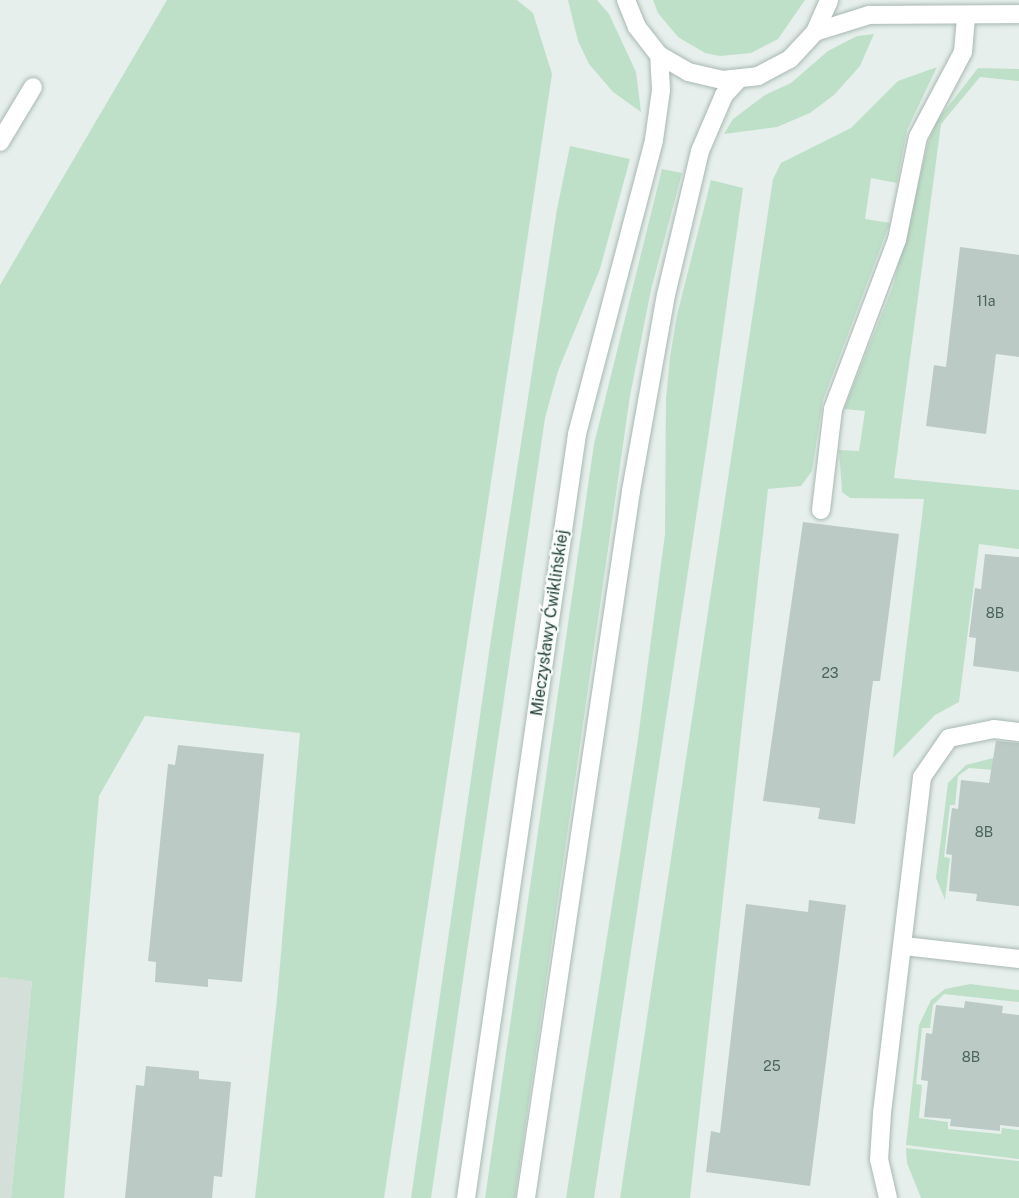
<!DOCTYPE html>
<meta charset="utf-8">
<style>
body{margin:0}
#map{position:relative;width:1019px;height:1198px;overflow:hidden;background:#e6efeb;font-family:"Public Sans",sans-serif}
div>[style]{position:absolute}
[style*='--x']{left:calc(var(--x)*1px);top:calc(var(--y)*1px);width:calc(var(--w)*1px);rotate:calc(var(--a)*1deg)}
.built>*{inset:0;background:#d4dfda}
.green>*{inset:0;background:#bfe0c8}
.building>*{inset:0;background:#bbcac4}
.roads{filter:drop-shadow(0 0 2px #a8b8b2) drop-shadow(0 0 2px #a8b8b2)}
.minor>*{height:18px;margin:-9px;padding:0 9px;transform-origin:9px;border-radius:9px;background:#fff}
span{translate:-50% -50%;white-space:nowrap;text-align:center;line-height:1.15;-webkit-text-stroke:4.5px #f7fbf9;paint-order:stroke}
.number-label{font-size:14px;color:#4a645c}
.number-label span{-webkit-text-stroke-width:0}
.street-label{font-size:16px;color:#24423a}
</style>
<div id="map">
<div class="built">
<div style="clip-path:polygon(0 977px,32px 980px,11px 1198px,0 1198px)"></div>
</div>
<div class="green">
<div style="clip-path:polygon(167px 0,517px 0,533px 13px,552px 74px,384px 1198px,255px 1198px,277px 999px,300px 733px,145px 716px,99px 796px,64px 1198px,11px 1198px,32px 981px,0 977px,0 285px)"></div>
<div style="clip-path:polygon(568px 0,597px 0,609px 14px,636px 72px,641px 112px,613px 92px,589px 64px,578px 41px)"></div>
<div style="clip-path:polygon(653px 0,805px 0,778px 39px,751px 53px,720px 56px,705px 53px,678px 37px,658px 13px)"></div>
<div style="clip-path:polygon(874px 34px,860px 66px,834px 95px,810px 113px,777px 127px,724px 134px,733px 119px,765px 95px,791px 83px,828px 51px,857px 36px)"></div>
<div style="clip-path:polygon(937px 67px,907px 130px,897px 183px,871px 178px,865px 219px,890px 223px,823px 400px,812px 471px,801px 486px,768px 489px,690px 1198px,620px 1198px,773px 179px,781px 163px,851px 128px,898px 81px)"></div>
<div style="clip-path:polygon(978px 68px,1019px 69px,1019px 81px,980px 77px,941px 124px,894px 478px,1019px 490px,1019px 549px,979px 544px,959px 702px,935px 715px,893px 758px,924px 499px,850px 498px,842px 492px,839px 450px,859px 451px,865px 411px,844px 409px,893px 286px,928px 143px,936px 122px)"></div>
<div style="clip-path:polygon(570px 146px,630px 159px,600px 269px,558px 371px,545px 418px,431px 1198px,411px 1198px,492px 632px,557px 209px)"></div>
<div style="clip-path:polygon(662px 169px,682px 173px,651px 290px,630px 396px,515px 1198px,485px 1198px,594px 444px)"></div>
<div style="clip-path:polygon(711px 180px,743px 188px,709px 431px,594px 1198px,566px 1198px,637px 746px,665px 534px,666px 398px,670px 357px,677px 315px)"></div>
<div style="clip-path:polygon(997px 757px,995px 770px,969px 768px,958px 776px,955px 805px,950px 805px,944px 857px,950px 858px,945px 900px,936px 878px,948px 783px,966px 765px)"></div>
<div style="clip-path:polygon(970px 984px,1019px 990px,1019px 1002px,944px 994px,933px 1005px,930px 1028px,922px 1028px,916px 1084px,922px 1085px,919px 1118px,948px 1122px,948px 1129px,1001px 1134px,1002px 1128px,1019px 1130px,1019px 1159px,906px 1145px,919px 1025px,931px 1000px,945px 989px)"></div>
<div style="clip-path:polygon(906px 1148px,1019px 1161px,1019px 1198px,921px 1198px,907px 1163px)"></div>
</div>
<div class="building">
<div style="clip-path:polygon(960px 247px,1019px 255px,1019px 357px,996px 354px,986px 434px,926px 426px,934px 365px,946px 367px)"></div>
<div style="clip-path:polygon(803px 522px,899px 534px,880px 681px,873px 681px,855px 824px,818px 819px,820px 808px,763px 801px)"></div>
<div style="clip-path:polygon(985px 554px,1019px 557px,1019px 672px,973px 666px,976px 638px,969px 637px,975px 588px,981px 589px)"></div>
<div style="clip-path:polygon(996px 741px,1019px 743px,1019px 906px,976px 901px,977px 894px,949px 891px,952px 855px,946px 854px,952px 808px,958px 809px,961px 780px,989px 783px)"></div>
<div style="clip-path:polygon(178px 745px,264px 754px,242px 982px,208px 979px,208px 987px,155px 982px,156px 962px,148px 961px,168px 764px,175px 765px)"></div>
<div style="clip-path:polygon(809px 900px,846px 905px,810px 1186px,706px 1172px,711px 1131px,720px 1133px,746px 904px,808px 912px)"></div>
<div style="clip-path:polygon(965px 1001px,1003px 1006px,1002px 1013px,1019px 1015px,1019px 1127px,1000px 1125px,1000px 1131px,950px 1126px,951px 1119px,924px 1117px,928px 1081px,921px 1080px,926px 1033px,932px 1034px,936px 1005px,964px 1008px)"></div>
<div style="clip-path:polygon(146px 1066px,199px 1071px,199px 1079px,231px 1082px,222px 1177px,214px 1176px,212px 1198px,125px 1198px,136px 1085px,144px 1086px)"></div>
</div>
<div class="roads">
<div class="minor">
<div style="--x:626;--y:0;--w:29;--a:68"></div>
<div style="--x:637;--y:27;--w:36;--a:52"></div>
<div style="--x:659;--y:55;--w:34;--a:30"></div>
<div style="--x:688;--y:72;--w:35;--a:13"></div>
<div style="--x:722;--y:80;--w:36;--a:-6"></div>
<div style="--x:758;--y:76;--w:36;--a:-28"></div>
<div style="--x:790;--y:59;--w:37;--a:-47"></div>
<div style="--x:815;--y:32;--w:35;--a:-66"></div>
<div style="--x:815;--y:32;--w:57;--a:-17.5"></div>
<div style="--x:869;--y:15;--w:150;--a:-0.4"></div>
<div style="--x:0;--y:142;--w:64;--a:-59"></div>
<div style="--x:821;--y:510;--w:102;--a:-83.2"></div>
<div style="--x:833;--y:409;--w:181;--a:-69.3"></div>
<div style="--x:897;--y:240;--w:105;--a:-78.5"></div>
<div style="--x:918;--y:137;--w:96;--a:-62.1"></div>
<div style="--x:963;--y:52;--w:37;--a:-85"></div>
<div style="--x:904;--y:946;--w:116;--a:6.4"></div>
<div style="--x:466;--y:1198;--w:772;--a:-81.73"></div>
<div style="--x:577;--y:434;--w:304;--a:-75.3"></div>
<div style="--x:654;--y:140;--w:50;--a:-82"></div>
<div style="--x:661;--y:90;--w:35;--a:-93"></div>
<div style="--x:526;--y:1198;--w:715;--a:-81.55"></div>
<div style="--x:631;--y:491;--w:199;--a:-79.9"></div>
<div style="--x:666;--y:295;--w:148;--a:-76.7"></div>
<div style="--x:700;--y:151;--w:61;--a:-66.8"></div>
<div style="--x:724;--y:95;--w:22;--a:-47"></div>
<div style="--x:888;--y:1198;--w:39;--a:-103"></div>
<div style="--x:879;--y:1160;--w:47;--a:-86.3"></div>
<div style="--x:882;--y:1113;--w:338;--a:-83.2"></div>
<div style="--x:922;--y:777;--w:47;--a:-55.3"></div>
<div style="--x:949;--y:738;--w:46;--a:-11.3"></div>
<div style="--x:994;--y:729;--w:25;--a:7"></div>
</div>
</div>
<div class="number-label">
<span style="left:986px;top:301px">11a</span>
<span style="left:995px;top:613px">8B</span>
<span style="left:830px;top:673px">23</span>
<span style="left:984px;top:832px">8B</span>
<span style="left:971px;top:1057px">8B</span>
<span style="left:772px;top:1066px">25</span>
</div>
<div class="street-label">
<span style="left:550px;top:623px;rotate:-82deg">Mieczysławy Ćwiklińskiej</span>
</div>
</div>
